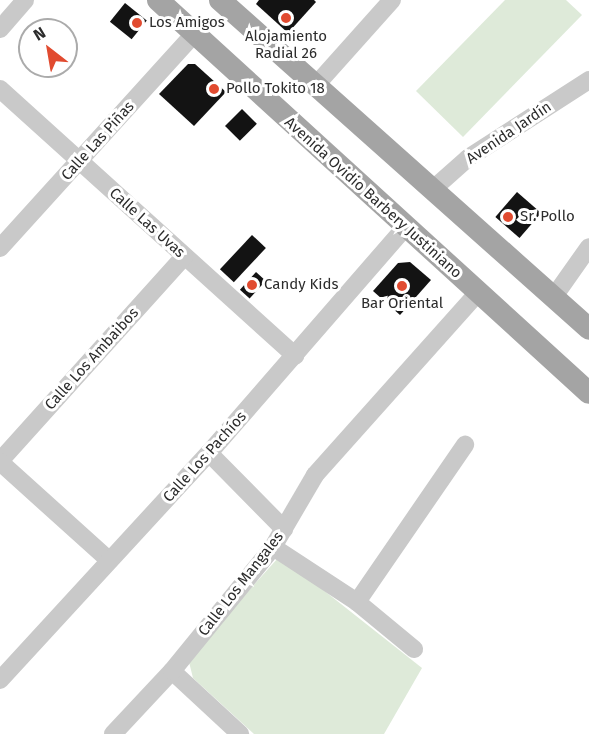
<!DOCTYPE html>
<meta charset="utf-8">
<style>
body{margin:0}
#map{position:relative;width:589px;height:734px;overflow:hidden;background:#fff;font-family:"Fira Sans",sans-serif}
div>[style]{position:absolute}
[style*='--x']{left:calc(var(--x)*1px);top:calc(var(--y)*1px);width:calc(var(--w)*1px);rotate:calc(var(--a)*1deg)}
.green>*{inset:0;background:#deead9}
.building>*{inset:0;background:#131313;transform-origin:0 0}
.minor>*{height:18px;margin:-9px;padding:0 9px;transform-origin:9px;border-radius:9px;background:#c9c9c9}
.major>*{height:22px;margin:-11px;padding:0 11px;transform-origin:11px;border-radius:11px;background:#a4a4a4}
.dots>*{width:16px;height:16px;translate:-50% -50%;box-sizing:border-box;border:3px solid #fff;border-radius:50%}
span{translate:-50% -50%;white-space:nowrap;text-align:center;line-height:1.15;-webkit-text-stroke:6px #fff;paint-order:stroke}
.poi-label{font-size:15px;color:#2c2c2c}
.left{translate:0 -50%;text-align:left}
.street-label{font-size:15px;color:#2c2c2c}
.north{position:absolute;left:18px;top:18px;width:60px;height:60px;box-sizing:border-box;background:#fff;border:2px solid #ababab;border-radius:50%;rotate:329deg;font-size:16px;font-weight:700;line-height:24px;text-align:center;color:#2c2c2c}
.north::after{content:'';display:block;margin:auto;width:21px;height:27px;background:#e14b30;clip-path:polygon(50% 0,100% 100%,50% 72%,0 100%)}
</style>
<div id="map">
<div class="green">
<div style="clip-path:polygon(505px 0,566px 0,582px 15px,463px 137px,416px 91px)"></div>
<div style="clip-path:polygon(278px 558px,284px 559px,422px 668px,384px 734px,254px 734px,193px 678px,188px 658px)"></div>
</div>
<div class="building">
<div style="clip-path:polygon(259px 0,314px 0,316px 2px,288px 33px,256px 4px)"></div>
<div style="left:125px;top:3px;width:28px;height:24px;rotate:39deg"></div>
<div style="clip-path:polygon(188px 64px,195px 64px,226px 92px,194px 126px,159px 94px)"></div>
<div style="left:242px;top:109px;width:21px;height:24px;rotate:45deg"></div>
<div style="left:517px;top:192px;width:32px;height:33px;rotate:41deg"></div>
<div style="left:252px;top:235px;width:19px;height:47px;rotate:43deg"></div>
<div style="clip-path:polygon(410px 262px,431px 280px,400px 315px,373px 291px,398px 263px)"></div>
<div style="left:256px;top:272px;width:13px;height:24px;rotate:42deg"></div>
</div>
<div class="minor">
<div style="--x:0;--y:29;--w:38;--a:-49"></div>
<div style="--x:316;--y:85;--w:114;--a:-48.2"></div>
<div style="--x:0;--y:89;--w:398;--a:42.1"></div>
<div style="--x:432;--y:190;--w:48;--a:-41.6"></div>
<div style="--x:468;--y:158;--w:144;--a:-32.8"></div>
<div style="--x:0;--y:248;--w:289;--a:-47.8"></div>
<div style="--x:553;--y:298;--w:62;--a:-54.8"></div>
<div style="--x:209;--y:453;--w:107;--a:45.4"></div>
<div style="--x:0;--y:461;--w:275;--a:-48"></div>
<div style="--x:0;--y:462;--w:147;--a:42"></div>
<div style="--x:273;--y:547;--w:100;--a:33.2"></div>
<div style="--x:357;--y:602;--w:74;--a:39.5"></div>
<div style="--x:357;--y:602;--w:191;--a:-55.5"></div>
<div style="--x:172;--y:671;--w:93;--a:42.8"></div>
<div style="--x:0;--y:680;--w:309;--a:-47.4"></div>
<div style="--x:209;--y:453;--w:297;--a:-49"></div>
<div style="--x:113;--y:734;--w:86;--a:-46.9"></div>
<div style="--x:172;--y:671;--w:160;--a:-50.8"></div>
<div style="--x:273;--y:547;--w:83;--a:-59.7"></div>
<div style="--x:315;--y:475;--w:244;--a:-48.2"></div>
</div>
<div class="major">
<div style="--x:158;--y:0;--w:583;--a:42.36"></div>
<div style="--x:220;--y:0;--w:494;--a:41.7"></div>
</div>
<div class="dots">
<div style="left:286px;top:18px;background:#e14b30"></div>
<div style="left:137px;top:23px;background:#e14b30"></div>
<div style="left:214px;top:89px;background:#e14b30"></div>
<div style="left:508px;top:217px;background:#e14b30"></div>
<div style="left:252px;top:285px;background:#e14b30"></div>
<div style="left:402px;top:286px;background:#e14b30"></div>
</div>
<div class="poi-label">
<span class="left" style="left:149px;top:23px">Los Amigos</span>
<span style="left:286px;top:45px">Alojamiento<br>Radial 26</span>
<span class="left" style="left:226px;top:89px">Pollo Tokito 18</span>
<span class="left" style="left:520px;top:217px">Sr. Pollo</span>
<span class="left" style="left:264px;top:285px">Candy Kids</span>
<span style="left:402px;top:304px">Bar Oriental</span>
</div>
<div class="street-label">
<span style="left:509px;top:133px;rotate:-34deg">Avenida Jardín</span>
<span style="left:98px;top:141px;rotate:-48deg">Calle Las Piñas</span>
<span style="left:373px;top:198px;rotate:42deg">Avenida Ovidio Barbery Justiniano</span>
<span style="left:147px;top:223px;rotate:42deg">Calle Las Uvas</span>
<span style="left:92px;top:359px;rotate:-48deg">Calle Los Ambaibos</span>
<span style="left:205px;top:457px;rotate:-48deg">Calle Los Pachíos</span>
<span style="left:241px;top:584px;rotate:-52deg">Calle Los Mangales</span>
</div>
<div class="north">N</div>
</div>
